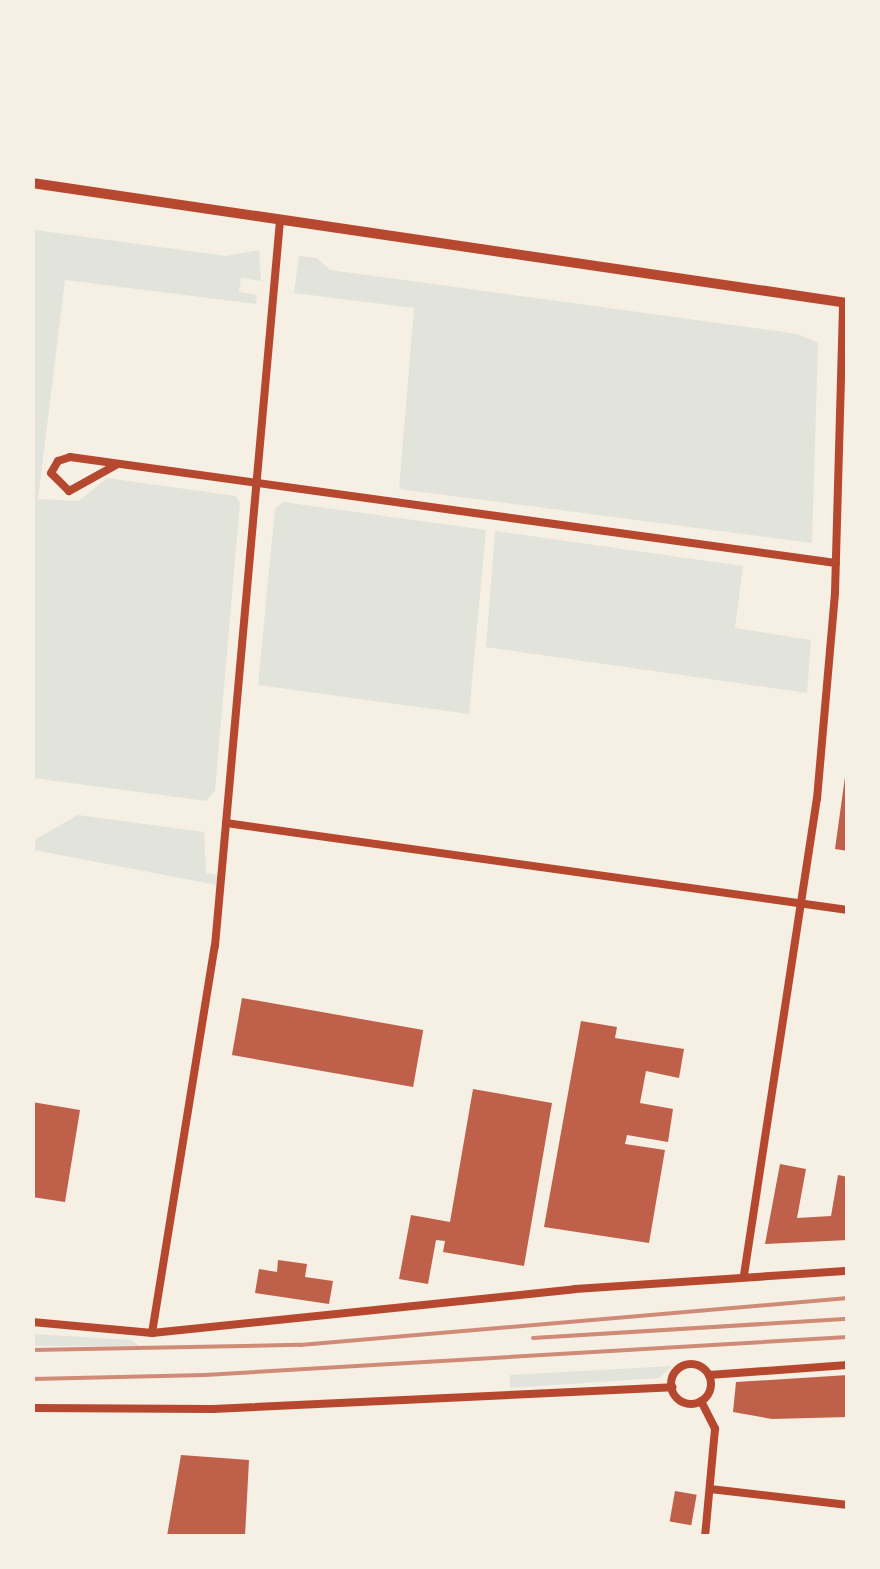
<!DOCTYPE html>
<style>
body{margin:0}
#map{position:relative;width:880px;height:1569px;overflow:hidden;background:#f6efe4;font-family:Karla,sans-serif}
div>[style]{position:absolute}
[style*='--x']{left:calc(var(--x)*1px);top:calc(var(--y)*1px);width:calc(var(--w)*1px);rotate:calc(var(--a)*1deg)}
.green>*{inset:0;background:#e2e4dc}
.building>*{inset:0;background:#bf614a;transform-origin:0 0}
.path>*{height:2.5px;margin:-1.25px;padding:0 1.25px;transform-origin:1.25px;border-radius:1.25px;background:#b5482f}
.minor>*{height:8px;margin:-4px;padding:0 4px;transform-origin:4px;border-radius:4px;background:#b5482f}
.minor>.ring{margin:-4px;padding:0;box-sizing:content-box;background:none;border:8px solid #b5482f;border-radius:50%}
.secondary>*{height:10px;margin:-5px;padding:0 5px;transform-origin:5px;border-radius:5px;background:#b5482f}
.rail>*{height:4px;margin:-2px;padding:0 2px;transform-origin:2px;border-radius:2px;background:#cf8b77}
span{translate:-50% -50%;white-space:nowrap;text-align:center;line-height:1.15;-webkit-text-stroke:8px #f6efe4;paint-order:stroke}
.frame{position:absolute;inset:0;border:35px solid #f6efe4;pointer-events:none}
</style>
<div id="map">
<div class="green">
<div style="clip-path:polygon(35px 230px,226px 256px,259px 250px,261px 281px,241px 278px,239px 292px,257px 295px,256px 304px,65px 280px,38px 499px,79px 501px,107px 478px,236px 496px,240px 503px,215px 791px,206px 801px,33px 778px)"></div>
<div style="clip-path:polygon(299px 256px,317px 258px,330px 270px,798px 334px,818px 343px,812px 543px,399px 489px,414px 308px,294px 293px)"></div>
<div style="clip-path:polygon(283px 502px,486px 530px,469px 714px,258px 685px,275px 509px)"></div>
<div style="clip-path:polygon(495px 531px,743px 566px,735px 628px,811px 640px,807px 693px,486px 647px)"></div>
<div style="clip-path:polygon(78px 815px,204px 832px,206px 873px,218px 875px,217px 885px,34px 850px,36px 839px)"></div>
<div style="clip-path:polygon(33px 1334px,131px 1340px,139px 1346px,33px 1346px)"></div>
<div style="clip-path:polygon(672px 1366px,659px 1378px,510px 1388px,510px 1375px)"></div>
</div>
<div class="building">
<div style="clip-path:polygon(845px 777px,848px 777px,848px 851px,835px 849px)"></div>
<div style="left:242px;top:998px;width:184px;height:58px;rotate:10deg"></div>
<div style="clip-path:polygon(581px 1021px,617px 1027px,615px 1038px,684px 1049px,679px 1078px,646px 1071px,640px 1103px,673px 1109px,668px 1142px,627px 1135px,625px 1144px,665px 1150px,649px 1243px,544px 1227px)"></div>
<div style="clip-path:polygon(473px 1089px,552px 1103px,524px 1266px,443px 1252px,445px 1241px,436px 1240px,428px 1284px,399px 1279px,411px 1215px,450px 1222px)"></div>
<div style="clip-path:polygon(32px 1102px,80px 1110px,65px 1202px,32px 1197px)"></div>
<div style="clip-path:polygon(780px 1164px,806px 1169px,797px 1218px,831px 1216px,838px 1175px,848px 1177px,848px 1240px,765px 1244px)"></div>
<div style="clip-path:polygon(278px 1260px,307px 1264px,305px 1277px,333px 1281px,329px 1304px,255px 1293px,259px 1269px,277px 1272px)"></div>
<div style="clip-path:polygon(848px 1375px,848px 1417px,772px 1419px,733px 1412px,736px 1382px)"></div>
<div style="clip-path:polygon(181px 1455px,249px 1460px,245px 1536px,167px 1536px)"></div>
<div style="left:675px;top:1491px;width:22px;height:31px;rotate:10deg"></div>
</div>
<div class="path">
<div style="--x:847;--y:32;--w:213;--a:89.7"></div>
</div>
<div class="minor">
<div style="--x:116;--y:465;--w:54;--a:151"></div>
<div style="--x:69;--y:491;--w:25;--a:-135"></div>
<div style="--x:51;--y:473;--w:14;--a:-60"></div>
<div style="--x:58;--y:461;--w:13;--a:-18"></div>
<div style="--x:70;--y:457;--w:773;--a:7.88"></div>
<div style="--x:226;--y:823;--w:628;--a:7.96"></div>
<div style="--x:744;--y:1275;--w:482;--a:-81.3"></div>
<div style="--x:817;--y:799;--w:207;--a:-85"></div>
<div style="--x:835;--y:593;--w:291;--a:-88.4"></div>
<div style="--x:32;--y:1322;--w:121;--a:5.2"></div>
<div style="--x:152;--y:1333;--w:425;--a:-5.9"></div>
<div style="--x:575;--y:1289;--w:274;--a:-3.8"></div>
<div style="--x:152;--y:1333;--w:392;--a:-80.8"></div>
<div style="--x:215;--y:946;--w:729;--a:-84.88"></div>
<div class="ring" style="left:671px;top:1364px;width:32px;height:32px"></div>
<div style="--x:709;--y:1375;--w:139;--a:-4.1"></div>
<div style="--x:701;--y:1401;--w:31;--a:63"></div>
<div style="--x:715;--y:1429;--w:107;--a:95.3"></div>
<div style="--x:32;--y:1408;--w:181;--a:0.3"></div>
<div style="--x:213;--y:1409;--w:460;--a:-2.7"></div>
<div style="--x:710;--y:1489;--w:139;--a:6.6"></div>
</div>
<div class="secondary">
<div style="--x:32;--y:183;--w:825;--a:8.37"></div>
</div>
<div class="rail">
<div style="--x:533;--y:1338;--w:316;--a:-3.5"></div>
<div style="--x:32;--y:1350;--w:268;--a:-1.1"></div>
<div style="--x:300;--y:1345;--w:550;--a:-4.9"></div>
<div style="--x:32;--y:1379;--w:173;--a:-1.3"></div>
<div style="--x:205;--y:1375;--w:644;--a:-3.38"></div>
</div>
<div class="frame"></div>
</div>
